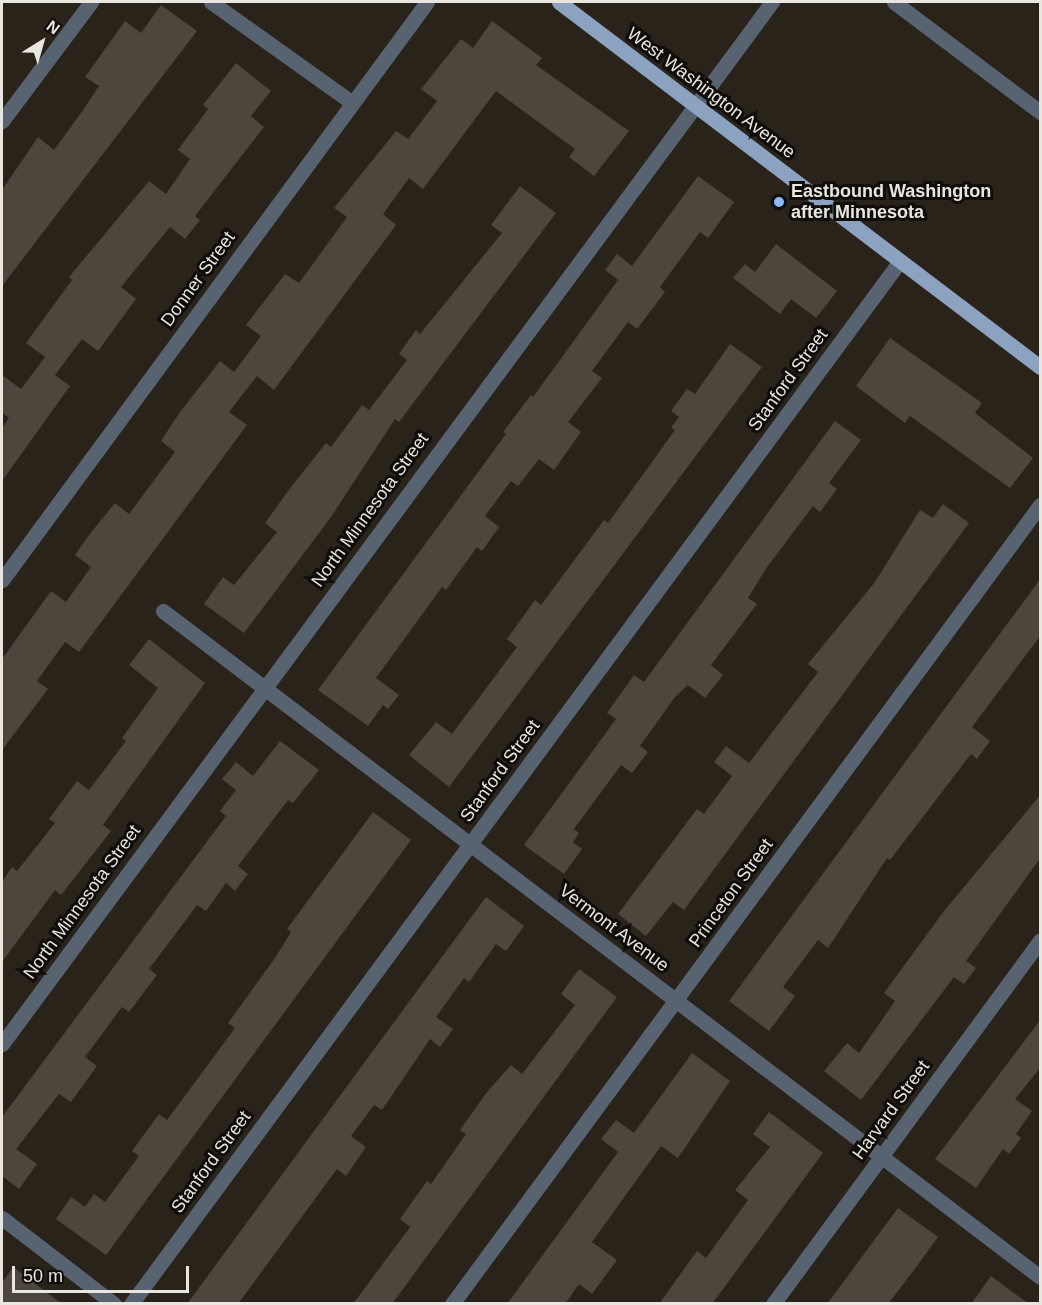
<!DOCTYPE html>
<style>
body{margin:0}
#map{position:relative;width:1042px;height:1305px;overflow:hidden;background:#29231a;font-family:Arial,sans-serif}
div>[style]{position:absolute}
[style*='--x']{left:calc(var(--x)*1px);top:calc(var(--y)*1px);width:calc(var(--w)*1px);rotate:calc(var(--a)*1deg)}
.building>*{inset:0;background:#4c463c}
.minor>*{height:15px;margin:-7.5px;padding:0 7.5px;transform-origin:7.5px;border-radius:7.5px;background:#586372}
.major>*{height:15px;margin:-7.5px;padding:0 7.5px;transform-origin:7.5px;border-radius:7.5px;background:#8ba3c1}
.dots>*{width:16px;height:16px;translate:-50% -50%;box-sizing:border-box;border:3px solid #0f0d09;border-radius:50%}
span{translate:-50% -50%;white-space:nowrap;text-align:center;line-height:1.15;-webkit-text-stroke:6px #0f0d09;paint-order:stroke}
.street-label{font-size:18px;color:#e9e5df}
.poi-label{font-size:18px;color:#e9e5df;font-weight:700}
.left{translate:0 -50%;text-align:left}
.frame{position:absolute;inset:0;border:3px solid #e9e5df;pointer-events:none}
.north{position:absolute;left:12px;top:12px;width:60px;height:60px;-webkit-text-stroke:4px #0f0d09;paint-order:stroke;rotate:37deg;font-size:16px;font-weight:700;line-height:24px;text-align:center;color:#e9e5df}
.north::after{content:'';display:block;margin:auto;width:21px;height:27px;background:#e9e5df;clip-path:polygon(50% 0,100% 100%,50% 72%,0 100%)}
.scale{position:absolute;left:12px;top:1266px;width:177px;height:27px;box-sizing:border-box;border:3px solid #e9e5df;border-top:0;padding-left:8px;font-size:18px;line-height:21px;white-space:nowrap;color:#e9e5df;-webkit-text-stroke:4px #0f0d09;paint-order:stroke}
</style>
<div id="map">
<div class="building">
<div style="clip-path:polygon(161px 5px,197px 31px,2px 286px,2px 190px,38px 137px,54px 150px,81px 113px,99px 86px,85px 77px,125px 21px,141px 33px)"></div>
<div style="clip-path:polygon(492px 21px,542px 58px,536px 65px,629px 131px,594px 176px,569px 157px,575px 149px,496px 91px,423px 189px,409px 178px,383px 214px,396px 225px,274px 390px,257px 376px,229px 412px,247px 425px,79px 652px,65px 642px,37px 681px,48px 689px,2px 750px,2px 659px,51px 591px,66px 602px,91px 567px,75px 555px,89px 535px,115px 503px,129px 514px,175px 452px,161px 441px,180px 412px,220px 361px,234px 372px,261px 336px,246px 325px,285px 274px,299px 283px,347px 217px,334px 208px,396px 131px,408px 139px,437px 101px,421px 89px,461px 39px,473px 48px)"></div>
<div style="clip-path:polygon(236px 63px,271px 91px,251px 116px,264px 127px,195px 216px,200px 220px,185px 239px,170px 227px,121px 287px,136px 299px,98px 351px,82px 339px,55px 375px,70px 386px,2px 481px,2px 428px,9px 418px,2px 412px,2px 375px,21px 389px,45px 357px,26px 343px,72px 280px,69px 277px,149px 181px,166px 194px,190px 159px,178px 150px,208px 109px,203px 105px)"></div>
<div style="clip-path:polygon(698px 176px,734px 202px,708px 238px,700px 232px,660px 287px,665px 292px,637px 329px,628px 322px,592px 371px,602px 378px,568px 422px,581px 432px,554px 470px,539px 459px,518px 486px,511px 481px,485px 516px,499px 527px,482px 551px,477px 547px,446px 590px,442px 587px,376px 678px,399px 695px,388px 709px,383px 705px,368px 726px,318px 690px,506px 434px,503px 432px,531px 395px,533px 397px,618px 280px,605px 270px,617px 254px,632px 266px)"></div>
<div style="clip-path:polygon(520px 186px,556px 213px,399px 422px,395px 419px,331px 517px,244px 633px,204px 604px,223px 577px,234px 585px,277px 532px,265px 523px,291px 487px,326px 443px,331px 447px,362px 405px,369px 410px,407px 360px,399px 354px,416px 330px,420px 334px,502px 233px,491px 225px)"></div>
<div style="clip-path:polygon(776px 244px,837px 291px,816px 318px,791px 299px,780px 314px,733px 278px,745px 264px,755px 272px)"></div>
<div style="clip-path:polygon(890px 338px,982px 403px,975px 413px,1033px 458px,1010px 488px,910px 416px,905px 423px,856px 386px)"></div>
<div style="clip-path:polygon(730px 344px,762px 367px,449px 787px,409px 755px,436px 722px,452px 734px,517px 647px,507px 639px,535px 600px,541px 605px,604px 520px,608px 523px,675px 430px,671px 428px,679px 417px,671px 411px,687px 389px,695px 394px)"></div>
<div style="clip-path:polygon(835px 421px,861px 440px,829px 483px,837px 489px,820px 512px,813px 506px,765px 570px,748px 598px,757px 604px,711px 665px,723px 675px,705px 698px,688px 685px,675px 697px,640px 746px,648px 752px,632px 773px,621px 765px,574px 829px,579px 833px,573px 842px,582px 849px,564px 874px,524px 845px,616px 719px,607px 713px,634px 675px,644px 682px)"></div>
<div style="clip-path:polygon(943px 504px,969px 523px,684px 910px,673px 902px,646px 936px,618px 914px,697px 809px,704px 814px,732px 776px,714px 762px,726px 746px,749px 763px,818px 672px,808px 664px,875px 582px,920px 510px,933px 518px)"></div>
<div style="clip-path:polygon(1041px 578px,1041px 635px,972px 727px,990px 741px,977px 759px,971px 754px,890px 860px,887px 858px,828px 948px,818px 940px,783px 987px,795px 996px,769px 1031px,729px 1001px)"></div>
<div style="clip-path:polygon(149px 639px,205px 683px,103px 825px,111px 831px,61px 895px,55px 890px,2px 962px,2px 882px,12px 867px,17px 871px,55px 823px,49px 819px,77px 781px,89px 790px,126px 741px,122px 738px,158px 688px,129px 665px)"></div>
<div style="clip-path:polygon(280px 741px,319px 770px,293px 803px,288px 800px,238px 866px,248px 874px,235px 891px,226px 883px,206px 911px,197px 905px,186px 920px,149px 969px,157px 975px,129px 1012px,122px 1007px,85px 1057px,97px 1066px,71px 1102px,59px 1094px,16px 1149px,37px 1164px,19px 1189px,2px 1176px,2px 1117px,226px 816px,220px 811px,236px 790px,222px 779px,236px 762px,253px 776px)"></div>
<div style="clip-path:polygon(1041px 794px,1041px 857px,966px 961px,976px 968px,964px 984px,954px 977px,861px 1100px,824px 1071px,847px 1043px,859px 1053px,895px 1001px,884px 993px,944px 911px)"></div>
<div style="clip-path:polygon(373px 812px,411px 840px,106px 1255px,56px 1219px,71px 1197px,85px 1207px,94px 1194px,105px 1202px,139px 1156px,132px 1151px,159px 1114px,167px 1120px,235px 1028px,228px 1023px,275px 958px,291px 932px,287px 929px)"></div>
<div style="clip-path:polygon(486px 897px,524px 926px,506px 951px,496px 944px,469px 982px,464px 978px,436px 1017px,453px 1029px,440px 1047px,430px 1039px,382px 1110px,374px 1105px,351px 1136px,366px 1147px,346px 1176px,337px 1169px,238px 1304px,187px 1304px)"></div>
<div style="clip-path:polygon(579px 969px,617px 997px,392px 1304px,353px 1304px,410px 1227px,400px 1219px,427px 1181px,431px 1184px,466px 1134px,460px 1130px,487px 1092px,511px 1065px,522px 1074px,575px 1005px,561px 994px)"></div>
<div style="clip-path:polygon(1041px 1019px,1041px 1067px,1015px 1099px,1032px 1111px,1016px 1134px,1021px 1138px,1009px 1154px,1003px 1149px,976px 1188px,935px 1159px)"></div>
<div style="clip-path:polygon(692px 1053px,730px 1081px,678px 1158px,661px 1146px,592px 1242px,617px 1260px,592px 1294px,579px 1284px,565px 1304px,507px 1304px,618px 1152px,601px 1139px,616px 1120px,634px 1133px)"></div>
<div style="clip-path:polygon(769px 1112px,823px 1153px,712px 1304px,659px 1304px,697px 1251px,706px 1258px,748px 1200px,735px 1190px,770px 1147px,753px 1134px)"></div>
<div style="clip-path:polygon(898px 1208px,938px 1237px,914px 1270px,888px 1304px,827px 1304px)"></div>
<div style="clip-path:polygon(13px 1267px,62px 1304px,2px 1304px,2px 1283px)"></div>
<div style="clip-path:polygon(991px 1276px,1029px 1304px,971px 1304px)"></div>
</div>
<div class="minor">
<div style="--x:211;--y:2;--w:172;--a:35.5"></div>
<div style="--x:894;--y:2;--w:183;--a:37"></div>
<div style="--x:2;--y:121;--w:149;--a:-53.2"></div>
<div style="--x:2;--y:580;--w:717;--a:-53.67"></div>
<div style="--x:163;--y:611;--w:1101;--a:37.21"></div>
<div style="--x:2;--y:1044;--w:1296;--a:-53.54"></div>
<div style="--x:2;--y:1218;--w:141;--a:37.5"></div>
<div style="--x:131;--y:1304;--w:1296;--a:-53.6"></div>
<div style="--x:452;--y:1304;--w:992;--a:-53.65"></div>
<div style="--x:773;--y:1304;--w:451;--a:-53.7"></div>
</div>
<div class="major">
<div style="--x:559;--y:2;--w:604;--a:37.19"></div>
</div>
<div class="dots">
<div style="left:779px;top:202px;background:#88bbfc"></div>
</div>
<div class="street-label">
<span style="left:711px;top:93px;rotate:37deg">West Washington Avenue</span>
<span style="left:198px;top:279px;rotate:-54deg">Donner Street</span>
<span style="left:788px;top:380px;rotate:-54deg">Stanford Street</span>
<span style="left:370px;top:510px;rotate:-54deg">North Minnesota Street</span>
<span style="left:500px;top:771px;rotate:-54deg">Stanford Street</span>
<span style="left:731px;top:893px;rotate:-54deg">Princeton Street</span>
<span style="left:82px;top:902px;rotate:-54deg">North Minnesota Street</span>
<span style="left:614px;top:928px;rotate:37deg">Vermont Avenue</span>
<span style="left:891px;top:1110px;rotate:-54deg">Harvard Street</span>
<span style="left:211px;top:1162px;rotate:-54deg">Stanford Street</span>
</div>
<div class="poi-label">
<span class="left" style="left:791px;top:202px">Eastbound Washington<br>after Minnesota</span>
</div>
<div class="frame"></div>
<div class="north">N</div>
<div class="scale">50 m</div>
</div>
